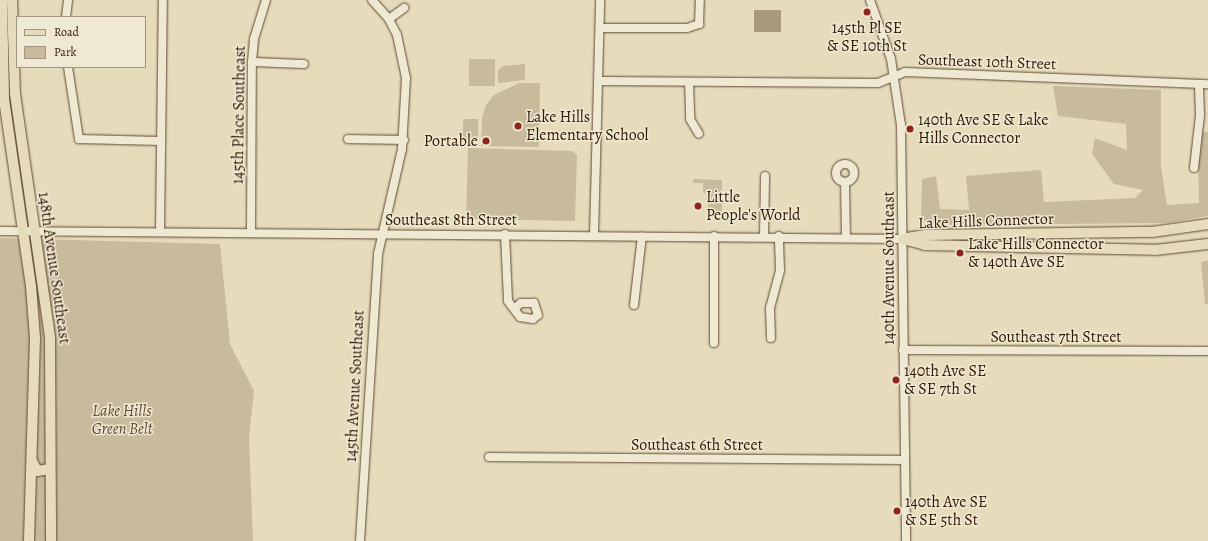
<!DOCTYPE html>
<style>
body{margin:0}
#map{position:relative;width:1208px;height:541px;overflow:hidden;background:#e6dcbc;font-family:Alegreya,serif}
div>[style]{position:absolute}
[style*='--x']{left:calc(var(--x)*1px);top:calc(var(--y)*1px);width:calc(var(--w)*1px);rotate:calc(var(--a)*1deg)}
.green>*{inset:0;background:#c7bb9c;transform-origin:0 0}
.water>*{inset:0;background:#a9997d;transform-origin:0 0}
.roads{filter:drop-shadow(0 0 1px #5f4930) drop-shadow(0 0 1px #5f4930)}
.minor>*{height:8px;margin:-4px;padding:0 4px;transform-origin:4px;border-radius:4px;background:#efe8d3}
.minor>.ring{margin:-4px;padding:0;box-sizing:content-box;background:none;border:8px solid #efe8d3;border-radius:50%}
.major>*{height:10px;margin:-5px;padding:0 5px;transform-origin:5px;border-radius:5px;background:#e6dcbc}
.dots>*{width:11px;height:11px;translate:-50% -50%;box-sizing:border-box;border:2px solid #efe8d3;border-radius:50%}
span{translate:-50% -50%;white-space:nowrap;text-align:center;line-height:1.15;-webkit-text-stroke:3px #efe8d3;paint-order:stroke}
.poi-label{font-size:16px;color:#321802}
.left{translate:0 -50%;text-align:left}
.right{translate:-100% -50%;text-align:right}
.street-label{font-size:16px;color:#321802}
.park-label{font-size:16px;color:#5f4930;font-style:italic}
.legend{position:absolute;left:16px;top:16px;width:130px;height:52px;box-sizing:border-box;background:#efe8d3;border:1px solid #a3957f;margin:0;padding:5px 7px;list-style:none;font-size:12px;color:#321802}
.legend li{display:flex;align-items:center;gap:8px;height:20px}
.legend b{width:20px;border:1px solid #a3957f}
</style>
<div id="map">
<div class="green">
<div style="left:469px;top:59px;width:26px;height:27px"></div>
<div style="clip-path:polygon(525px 64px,525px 80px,498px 83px,498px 70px,503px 66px)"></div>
<div style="clip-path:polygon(519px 83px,540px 83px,539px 147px,481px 146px,482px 118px,486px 105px,494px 95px)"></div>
<div style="clip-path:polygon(1053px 86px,1161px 90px,1161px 167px,1167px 205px,1199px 203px,1198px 160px,1202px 132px,1208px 132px,1208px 216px,1167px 223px,930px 225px,921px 218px,922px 179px,936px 176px,940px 209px,969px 210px,966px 176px,1041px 170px,1044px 202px,1135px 198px,1143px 190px,1114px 184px,1092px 154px,1095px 138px,1127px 150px,1126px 124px,1058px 116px)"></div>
<div style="left:463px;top:119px;width:15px;height:23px"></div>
<div style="clip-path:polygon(468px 148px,572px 151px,577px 155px,575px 221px,466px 219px)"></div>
<div style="clip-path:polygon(693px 179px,722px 180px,722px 212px,708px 212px,708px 193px,703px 193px,703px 183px,693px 183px)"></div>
<div style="clip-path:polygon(0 238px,220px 244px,230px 344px,254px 391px,249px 437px,253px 541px,0 541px)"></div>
<div style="clip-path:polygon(1208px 260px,1208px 304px,1205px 304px,1201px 262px)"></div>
</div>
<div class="water">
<div style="left:754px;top:10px;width:27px;height:22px"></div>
</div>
<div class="roads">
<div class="minor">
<div style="--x:870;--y:0;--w:63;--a:70.4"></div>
<div style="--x:891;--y:59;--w:67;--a:81.4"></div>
<div style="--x:901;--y:125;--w:416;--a:89.3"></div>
<div style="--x:66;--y:17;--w:17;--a:-83"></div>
<div style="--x:389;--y:19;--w:19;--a:-36"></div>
<div style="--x:699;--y:24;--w:24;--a:-88"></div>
<div style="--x:600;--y:28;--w:87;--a:0"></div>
<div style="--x:687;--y:28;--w:13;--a:-18"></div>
<div style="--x:252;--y:62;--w:52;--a:2.2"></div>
<div style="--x:68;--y:67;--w:73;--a:81.3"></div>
<div style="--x:599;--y:81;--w:279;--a:0.4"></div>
<div style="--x:878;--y:83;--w:29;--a:-22"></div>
<div style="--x:905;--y:72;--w:303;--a:2.3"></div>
<div style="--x:689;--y:82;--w:37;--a:88"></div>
<div style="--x:690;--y:119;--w:17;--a:59"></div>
<div style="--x:79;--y:139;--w:81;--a:1.4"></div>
<div style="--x:348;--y:139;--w:56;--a:1"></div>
<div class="ring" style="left:836px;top:164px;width:10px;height:10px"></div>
<div style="--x:1194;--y:168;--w:53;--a:-83.5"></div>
<div style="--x:1200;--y:115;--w:31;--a:-92"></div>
<div style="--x:845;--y:182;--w:56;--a:89"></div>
<div style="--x:0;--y:231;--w:903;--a:0.51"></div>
<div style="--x:160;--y:232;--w:232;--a:-89.3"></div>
<div style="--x:251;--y:232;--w:170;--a:-89.7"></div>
<div style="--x:252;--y:62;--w:23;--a:-85"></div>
<div style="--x:254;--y:39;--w:41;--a:-72.9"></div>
<div style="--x:505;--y:234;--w:67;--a:87.4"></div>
<div style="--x:508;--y:301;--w:20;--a:53"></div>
<div style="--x:520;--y:317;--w:13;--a:9"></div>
<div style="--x:533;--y:319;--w:6;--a:-39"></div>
<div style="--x:538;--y:315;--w:13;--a:-108"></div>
<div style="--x:534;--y:303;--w:13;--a:180"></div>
<div style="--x:521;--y:303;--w:8;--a:140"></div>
<div style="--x:594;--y:235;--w:235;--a:-88.5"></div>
<div style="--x:714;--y:236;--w:107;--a:90"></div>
<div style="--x:764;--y:236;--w:60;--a:-89"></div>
<div style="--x:634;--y:305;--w:69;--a:-83.4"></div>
<div style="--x:771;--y:338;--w:30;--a:-92"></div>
<div style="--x:770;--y:308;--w:39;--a:-75"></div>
<div style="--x:780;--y:270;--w:34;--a:-92"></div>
<div style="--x:903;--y:350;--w:305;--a:0.2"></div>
<div style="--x:489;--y:457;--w:416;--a:0.4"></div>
<div style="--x:360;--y:541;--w:288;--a:-86.4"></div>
<div style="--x:378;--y:254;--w:108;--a:-77.1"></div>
<div style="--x:402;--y:149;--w:71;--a:-86.8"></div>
<div style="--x:406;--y:78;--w:44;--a:-101.8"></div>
<div style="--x:397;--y:35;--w:18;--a:-117"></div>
<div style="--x:389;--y:19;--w:25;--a:-132"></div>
</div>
<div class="major">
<div style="--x:2;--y:0;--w:99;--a:88.8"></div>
<div style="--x:4;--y:99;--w:189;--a:81.8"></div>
<div style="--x:31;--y:286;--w:52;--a:85.6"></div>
<div style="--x:35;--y:338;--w:203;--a:91.7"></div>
<div style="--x:12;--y:0;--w:94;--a:88.2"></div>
<div style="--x:15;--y:94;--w:246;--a:81.8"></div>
<div style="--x:50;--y:338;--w:203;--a:89.7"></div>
<div style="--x:907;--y:238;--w:19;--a:-9"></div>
<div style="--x:926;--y:235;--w:226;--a:-0.8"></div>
<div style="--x:1152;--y:232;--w:57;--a:-8.1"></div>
<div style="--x:903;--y:239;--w:23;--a:15"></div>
<div style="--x:925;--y:245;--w:230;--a:1.2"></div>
<div style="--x:1155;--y:250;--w:53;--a:-6.5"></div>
<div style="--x:32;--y:461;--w:11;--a:63"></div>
<div style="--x:37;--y:471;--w:13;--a:-9"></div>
</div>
</div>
<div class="dots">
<div style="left:867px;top:12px;background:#8f2418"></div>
<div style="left:518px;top:126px;background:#8f2418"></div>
<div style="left:910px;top:129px;background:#8f2418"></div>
<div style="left:486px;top:141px;background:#8f2418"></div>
<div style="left:698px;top:206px;background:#8f2418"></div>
<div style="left:960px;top:253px;background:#8f2418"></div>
<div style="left:896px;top:380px;background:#8f2418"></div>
<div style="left:897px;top:511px;background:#8f2418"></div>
</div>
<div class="poi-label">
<span style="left:867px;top:37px">145th Pl SE<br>&amp; SE 10th St</span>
<span class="left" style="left:526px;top:126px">Lake Hills<br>Elementary School</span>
<span class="left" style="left:918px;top:129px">140th Ave SE &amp; Lake<br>Hills Connector</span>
<span class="right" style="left:478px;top:141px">Portable</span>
<span class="left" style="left:706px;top:206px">Little<br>People's World</span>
<span class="left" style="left:968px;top:253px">Lake Hills Connector<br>&amp; 140th Ave SE</span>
<span class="left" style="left:904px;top:380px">140th Ave SE<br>&amp; SE 7th St</span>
<span class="left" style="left:905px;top:511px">140th Ave SE<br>&amp; SE 5th St</span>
</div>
<div class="street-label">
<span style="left:987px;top:62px;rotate:2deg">Southeast 10th Street</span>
<span style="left:239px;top:115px;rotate:-89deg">145th Place Southeast</span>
<span style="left:451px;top:220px">Southeast 8th Street</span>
<span style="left:986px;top:221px;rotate:-2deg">Lake Hills Connector</span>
<span style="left:54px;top:268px;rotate:82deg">148th Avenue Southeast</span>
<span style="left:889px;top:268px;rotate:-90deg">140th Avenue Southeast</span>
<span style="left:1056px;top:337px">Southeast 7th Street</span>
<span style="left:355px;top:386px;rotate:-87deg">145th Avenue Southeast</span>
<span style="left:697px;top:445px">Southeast 6th Street</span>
</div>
<div class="park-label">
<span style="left:122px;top:420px">Lake Hills<br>Green Belt</span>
</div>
<ul class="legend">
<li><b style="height:5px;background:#e6dcbc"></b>Road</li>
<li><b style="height:11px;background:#c7bb9c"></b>Park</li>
</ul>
</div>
